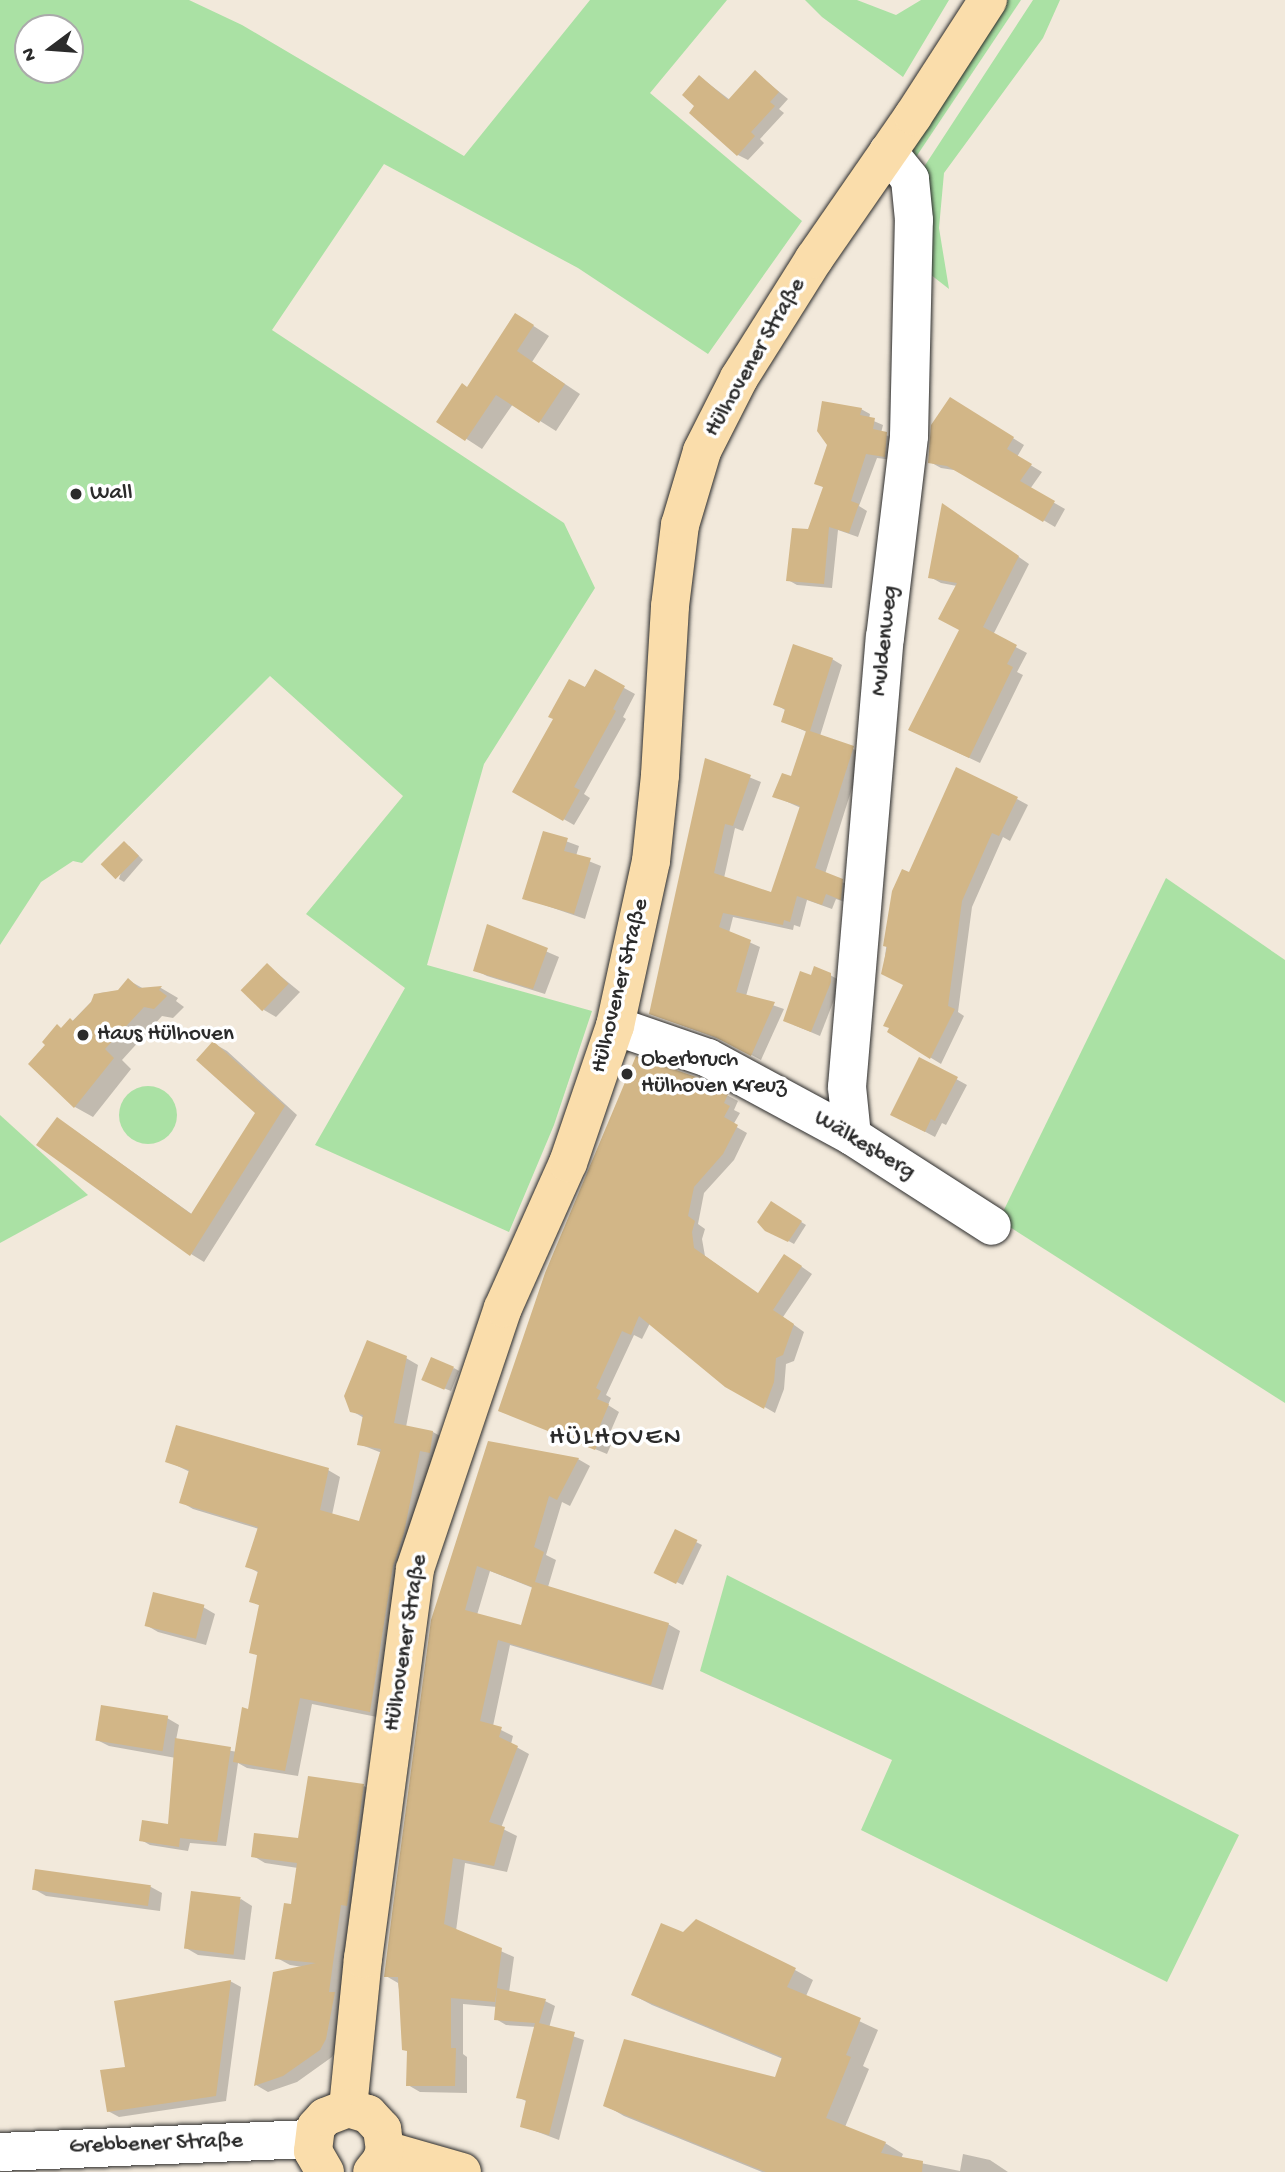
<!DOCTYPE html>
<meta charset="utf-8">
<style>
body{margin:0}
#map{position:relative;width:1285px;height:2172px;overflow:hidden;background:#f2e9db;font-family:"Gochi Hand",sans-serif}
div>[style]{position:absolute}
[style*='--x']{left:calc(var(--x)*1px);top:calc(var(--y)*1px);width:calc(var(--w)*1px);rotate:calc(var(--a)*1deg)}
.green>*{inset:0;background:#aae1a4}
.round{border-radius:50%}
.shadow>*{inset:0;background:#0003}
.building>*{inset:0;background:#d2b687;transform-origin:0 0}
.roads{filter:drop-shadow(0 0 2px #2b2b2b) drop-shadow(0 0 2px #2b2b2b)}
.minor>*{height:38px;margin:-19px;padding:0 19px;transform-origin:19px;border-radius:19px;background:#fff}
.major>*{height:38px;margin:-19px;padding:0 19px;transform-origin:19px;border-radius:19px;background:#faddab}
.dots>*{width:19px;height:19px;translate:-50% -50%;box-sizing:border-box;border:4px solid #fff;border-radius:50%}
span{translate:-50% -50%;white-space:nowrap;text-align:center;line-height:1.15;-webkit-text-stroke:7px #fff;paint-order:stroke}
.street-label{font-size:23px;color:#2b2b2b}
.poi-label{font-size:23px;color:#2b2b2b}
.left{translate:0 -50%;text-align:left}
.quarter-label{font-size:26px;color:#2b2b2b;letter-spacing:2px}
.north{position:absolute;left:14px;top:14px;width:70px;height:70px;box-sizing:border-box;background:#fff;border:2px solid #aaa;border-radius:50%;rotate:254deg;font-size:19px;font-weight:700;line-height:28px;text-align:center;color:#2b2b2b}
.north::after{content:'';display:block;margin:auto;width:24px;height:32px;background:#2b2b2b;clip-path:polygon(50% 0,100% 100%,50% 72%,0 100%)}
</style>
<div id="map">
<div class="green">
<div style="clip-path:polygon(evenodd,0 0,189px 0,242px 25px,464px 156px,590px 0,727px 0,650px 93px,802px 221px,708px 354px,578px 268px,384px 164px,272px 330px,564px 523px,595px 588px,484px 764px,427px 965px,592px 1011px,554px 1125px,509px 1232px,315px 1145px,405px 988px,306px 914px,403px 796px,270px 676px,82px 863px,73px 861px,41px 882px,0 945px,0 0,28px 28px,70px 28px,70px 70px,28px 70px,28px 28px)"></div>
<div style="clip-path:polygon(805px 0,857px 0,896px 15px,921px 0,949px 0,903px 77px,822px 17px)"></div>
<div style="clip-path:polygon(1008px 0,1021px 0,914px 160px,913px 145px)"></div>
<div style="clip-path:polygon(1033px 0,1060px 0,1043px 38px,944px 173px,939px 228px,949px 289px,926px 271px,920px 173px)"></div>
<div style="clip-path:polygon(1166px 878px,1285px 960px,1285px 1403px,999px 1220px)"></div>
<div class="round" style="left:119px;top:1086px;width:58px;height:58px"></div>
<div style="clip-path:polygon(0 1115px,88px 1195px,0 1243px)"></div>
<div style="clip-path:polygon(727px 1575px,1239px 1835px,1167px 1982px,861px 1830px,892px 1760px,700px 1671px)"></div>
</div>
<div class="shadow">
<div style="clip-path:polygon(755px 72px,788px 99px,779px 109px,784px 113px,760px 139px,764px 143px,748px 160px,738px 155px,696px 106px,700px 77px,730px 100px)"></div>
<div style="clip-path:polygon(532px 325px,549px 336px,532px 362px,580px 394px,556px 431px,513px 404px,482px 449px,439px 421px)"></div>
<div style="clip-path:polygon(962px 406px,1024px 445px,1017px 457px,1042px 472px,1030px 489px,1065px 509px,1055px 527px,960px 471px,941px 468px,930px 462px)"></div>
<div style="clip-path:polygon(861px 409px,870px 414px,869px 419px,883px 425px,881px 433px,895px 439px,893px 460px,877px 458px,859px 506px,867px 511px,858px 537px,838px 530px,832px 588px,797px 585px,788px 580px,825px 488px,816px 483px)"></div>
<div style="clip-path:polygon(953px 512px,1029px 564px,993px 635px,1027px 653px,1017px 672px,1023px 675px,980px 763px,921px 735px,961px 630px,957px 586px,941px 583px,930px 577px)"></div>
<div style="clip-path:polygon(832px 659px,842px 665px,820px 736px,863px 753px,825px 874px,852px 887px,851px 904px,836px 899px,832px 909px,807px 900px,800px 927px,794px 925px,793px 930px,733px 917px,729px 933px,760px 947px,746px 996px,784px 1009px,761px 1060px,727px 1042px,651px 1014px,707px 760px,761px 782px,743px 831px,735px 828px,724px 878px,772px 894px,801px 808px,774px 796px,792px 778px,807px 732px,783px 721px,785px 710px,775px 704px)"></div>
<div style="clip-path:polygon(595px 672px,635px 694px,623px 717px,626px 719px,584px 794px,590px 798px,574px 825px,514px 791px)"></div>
<div style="clip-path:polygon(1017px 799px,1028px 805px,1010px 841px,1003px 837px,972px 907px,958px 1012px,964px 1016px,941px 1064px,889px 1032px,905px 985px,883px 973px,893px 891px,909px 874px)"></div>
<div style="clip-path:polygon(544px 833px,579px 846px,576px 856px,601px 866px,585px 919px,524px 898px)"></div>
<div style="clip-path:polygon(129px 846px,143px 860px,124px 882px,119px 879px)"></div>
<div style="clip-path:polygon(488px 926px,559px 957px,545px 994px,487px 976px,475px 970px)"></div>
<div style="clip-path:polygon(267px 965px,300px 992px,276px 1017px,264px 1010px)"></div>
<div style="clip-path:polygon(830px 975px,839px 980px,839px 987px,820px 1036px,794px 1025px,812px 977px)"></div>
<div style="clip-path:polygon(128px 980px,144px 989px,161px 988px,178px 998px,176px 1001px,184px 1007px,173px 1018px,162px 1016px,122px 1060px,131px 1069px,93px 1117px,75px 1107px,30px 1064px,100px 993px,118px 991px)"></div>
<div style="clip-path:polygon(213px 1043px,227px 1051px,297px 1115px,204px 1262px,191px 1254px,70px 1127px,193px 1215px,257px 1113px)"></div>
<div style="clip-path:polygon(920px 1059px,967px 1085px,946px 1125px,942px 1123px,935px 1137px,903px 1120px)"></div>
<div style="clip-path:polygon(698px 1080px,738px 1101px,734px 1110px,740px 1113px,733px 1125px,747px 1133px,734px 1160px,704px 1193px,698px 1224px,705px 1229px,702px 1239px,705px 1256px,759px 1295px,795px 1262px,812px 1274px,783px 1317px,804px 1332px,794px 1361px,786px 1364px,784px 1389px,775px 1413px,726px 1385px,650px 1323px,642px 1339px,634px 1335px,606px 1395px,611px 1398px,608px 1405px,619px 1412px,609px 1435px,614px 1438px,607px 1454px,500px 1410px)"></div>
<div style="clip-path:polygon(771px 1203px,806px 1225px,794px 1244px,767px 1229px)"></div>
<div style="clip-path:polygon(406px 1358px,418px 1365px,406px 1427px,433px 1432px,445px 1439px,442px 1459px,432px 1457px,382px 1718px,312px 1704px,298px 1776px,247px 1768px,238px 1763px,226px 1846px,190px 1843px,188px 1851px,150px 1845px,141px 1840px,170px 1826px,176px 1758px,109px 1746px,97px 1740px,167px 1718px,179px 1725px,176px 1740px,237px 1752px,250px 1711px,259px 1656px,251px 1652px,261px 1606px,251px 1601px,259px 1573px,247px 1566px,259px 1529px,193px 1509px,181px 1502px,190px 1472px,167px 1461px,328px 1470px,340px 1477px,332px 1515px,360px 1524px,382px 1453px,359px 1444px,364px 1418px,352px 1411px)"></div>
<div style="clip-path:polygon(454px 1368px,459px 1371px,451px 1391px,428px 1382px)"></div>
<div style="clip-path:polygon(evenodd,489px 1443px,578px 1459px,590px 1466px,570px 1506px,562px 1502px,546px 1555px,556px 1560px,548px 1587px,668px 1624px,680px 1631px,663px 1690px,510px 1645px,493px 1726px,513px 1736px,511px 1744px,529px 1754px,501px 1828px,517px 1836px,507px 1872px,465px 1863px,456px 1931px,514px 1957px,509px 1993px,545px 2001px,555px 2006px,549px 2028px,584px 2040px,559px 2140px,522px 2126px,528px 2102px,518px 2097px,536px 2027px,506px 2025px,496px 2019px,497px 2007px,463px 2004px,463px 2054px,467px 2057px,467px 2093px,420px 2092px,408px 2085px,409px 2052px,398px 1983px,386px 1976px,489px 1443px,490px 1571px,533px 1588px,522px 1627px,477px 1615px,490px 1571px)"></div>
<div style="clip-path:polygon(676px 1532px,702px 1545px,683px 1585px,662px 1575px)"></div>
<div style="clip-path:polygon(203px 1607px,215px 1614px,206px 1645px,158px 1632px,146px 1625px)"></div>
<div style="clip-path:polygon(364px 1786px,376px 1793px,338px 2047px,332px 2057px,297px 2082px,268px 2092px,256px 2085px,303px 1967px,290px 1965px,277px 1958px,293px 1906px,298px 1868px,265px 1863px,253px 1856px,300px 1840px)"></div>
<div style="clip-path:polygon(151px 1887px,162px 1893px,160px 1911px,46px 1896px,34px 1889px)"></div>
<div style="clip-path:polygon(241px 1899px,252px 1906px,245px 1960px,198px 1955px,186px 1948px)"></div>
<div style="clip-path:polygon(795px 1970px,813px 1980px,806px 1996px,878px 2030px,863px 2066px,869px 2069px,845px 2127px,885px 2143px,903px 2154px,901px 2159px,960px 2171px,963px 2154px,990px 2160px,1008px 2172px,762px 2172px,624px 2116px,605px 2105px,776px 2079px,783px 2059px,652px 2005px,633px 1995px)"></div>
<div style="clip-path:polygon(230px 1981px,241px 1987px,226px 2101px,119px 2117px,108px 2111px)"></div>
</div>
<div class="building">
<div style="clip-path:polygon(755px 70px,779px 92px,770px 102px,775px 106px,751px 132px,755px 136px,737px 156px,689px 113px,694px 106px,682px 95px,699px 75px,728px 100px)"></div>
<div style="clip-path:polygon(515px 313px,534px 325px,517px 351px,565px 384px,539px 423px,496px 395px,465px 441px,436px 422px,462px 383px,467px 387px)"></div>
<div style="clip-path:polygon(950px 397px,1014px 437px,1007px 449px,1032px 464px,1020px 481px,1055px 501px,1043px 522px,947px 466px,928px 463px,931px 425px)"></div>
<div style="clip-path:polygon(822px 401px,862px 408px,860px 415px,875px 418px,873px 429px,887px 432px,885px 457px,866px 454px,851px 501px,859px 504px,849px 533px,829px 527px,824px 584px,786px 581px,792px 528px,808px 529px,823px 487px,814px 484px,827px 445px,817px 431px)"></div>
<div style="clip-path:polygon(942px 503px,1019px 556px,983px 627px,1017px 645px,1007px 664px,1013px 667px,969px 758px,908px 730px,959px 630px,938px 619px,957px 583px,928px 578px)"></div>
<div style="clip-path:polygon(793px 644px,833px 658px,810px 731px,854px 746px,815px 868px,843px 879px,841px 900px,826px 894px,822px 905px,797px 896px,790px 922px,784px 920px,783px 925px,723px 913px,719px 927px,751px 940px,736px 992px,775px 1002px,751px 1056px,715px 1037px,649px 1014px,705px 758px,751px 775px,733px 826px,725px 824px,714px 873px,771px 892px,800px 806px,772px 797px,782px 773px,791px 776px,806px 731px,781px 722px,785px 709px,773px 705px)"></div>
<div style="clip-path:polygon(595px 669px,625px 686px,613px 709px,616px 711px,574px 787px,580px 790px,563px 821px,512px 792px,553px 719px,548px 717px,569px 679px,585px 687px)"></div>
<div style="clip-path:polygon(956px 767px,1018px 797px,999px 836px,992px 833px,962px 901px,948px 1006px,955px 1009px,930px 1059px,887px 1032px,889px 1028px,883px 1026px,903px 985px,881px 974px,887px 947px,883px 946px,892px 891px,902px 869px,909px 872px)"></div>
<div style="clip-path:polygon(543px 831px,568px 838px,564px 851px,591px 858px,574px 914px,522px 899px)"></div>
<div style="left:124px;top:841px;width:21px;height:33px;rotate:45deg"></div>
<div style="clip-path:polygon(487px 924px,548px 948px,533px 989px,473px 971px)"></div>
<div style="left:267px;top:963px;width:30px;height:38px;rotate:44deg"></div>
<div style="clip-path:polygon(814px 966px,831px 973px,831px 982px,811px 1032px,783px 1021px,800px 971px,811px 975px)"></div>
<div style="clip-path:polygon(128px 978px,139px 988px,162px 986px,159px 990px,167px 996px,154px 1009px,144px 1007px,105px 1049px,114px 1058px,74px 1108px,28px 1064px,45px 1045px,42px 1042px,57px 1024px,61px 1028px,70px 1018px,73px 1021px,91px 1002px,94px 994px,118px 990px)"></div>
<div style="clip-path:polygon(213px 1041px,285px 1106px,190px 1256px,36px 1145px,57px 1117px,191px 1214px,255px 1113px,196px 1060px)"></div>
<div style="clip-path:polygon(636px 1056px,699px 1078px,728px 1094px,724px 1103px,730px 1106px,724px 1117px,738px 1125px,723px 1154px,694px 1187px,688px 1216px,695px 1221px,692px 1232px,694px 1248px,758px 1293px,784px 1254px,802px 1266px,773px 1310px,794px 1324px,783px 1355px,776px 1358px,774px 1382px,764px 1409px,725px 1387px,639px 1316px,631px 1335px,622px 1331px,596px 1388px,601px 1391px,597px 1399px,609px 1404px,599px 1428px,604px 1430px,595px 1450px,498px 1411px,545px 1273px)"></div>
<div style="clip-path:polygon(919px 1057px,958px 1077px,935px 1121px,931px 1119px,925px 1132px,890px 1115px)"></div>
<div style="clip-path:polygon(771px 1201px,802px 1221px,788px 1242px,765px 1231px,757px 1222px)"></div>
<div style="clip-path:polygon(367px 1340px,407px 1356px,394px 1423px,433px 1431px,430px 1453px,420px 1451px,404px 1533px,393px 1566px,370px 1712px,300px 1698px,285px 1771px,233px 1762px,242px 1707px,248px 1709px,257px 1655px,249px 1653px,259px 1605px,249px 1602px,258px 1571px,245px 1567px,258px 1527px,179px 1503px,189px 1470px,165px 1462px,176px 1425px,329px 1468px,320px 1510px,359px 1521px,381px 1449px,357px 1445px,363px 1415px,350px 1412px,344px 1396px)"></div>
<div style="left:431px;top:1357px;width:25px;height:25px;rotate:23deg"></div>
<div style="clip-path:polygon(evenodd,488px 1441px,579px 1458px,557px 1500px,549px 1496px,534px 1547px,544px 1552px,535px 1582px,669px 1623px,651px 1685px,498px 1640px,480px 1721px,502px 1727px,499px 1737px,518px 1746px,489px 1822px,505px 1827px,494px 1866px,453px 1858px,444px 1924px,502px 1948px,495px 2002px,451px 1998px,451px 2048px,456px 2048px,455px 2086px,406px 2086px,407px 2051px,402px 2050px,398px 1977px,384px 1977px,393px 1906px,431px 1620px,488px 1441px,477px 1566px,532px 1587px,521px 1625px,465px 1610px,477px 1566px)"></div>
<div style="left:675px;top:1529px;width:25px;height:49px;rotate:26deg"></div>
<div style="left:153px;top:1592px;width:53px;height:35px;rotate:14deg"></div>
<div style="left:101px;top:1705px;width:68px;height:36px;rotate:9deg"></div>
<div style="clip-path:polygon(175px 1738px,231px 1747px,217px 1842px,180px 1838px,179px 1847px,139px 1841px,142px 1820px,168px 1824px)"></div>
<div style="clip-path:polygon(308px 1776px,364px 1784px,347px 1906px,341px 1905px,329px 1992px,335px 1992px,326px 2039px,320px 2050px,283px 2076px,254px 2086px,273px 1972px,316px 1963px,275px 1959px,284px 1903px,291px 1904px,297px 1863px,251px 1857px,254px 1833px,298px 1838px)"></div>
<div style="left:35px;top:1869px;width:117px;height:21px;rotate:8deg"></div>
<div style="left:191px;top:1891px;width:50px;height:58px;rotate:7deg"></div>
<div style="clip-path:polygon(696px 1919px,796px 1968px,787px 1987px,861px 2018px,846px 2055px,851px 2057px,826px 2118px,886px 2142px,881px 2153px,923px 2161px,922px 2172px,766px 2172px,603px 2106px,624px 2039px,775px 2077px,782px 2057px,631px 1995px,661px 1923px,683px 1932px)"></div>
<div style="clip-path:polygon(231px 1980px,216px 2096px,107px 2112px,100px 2070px,125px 2067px,114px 2001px)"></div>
<div style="clip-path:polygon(497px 1988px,546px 1999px,539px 2023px,575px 2032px,549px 2135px,520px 2127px,526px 2100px,516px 2098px,535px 2023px,494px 2020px)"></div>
</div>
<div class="roads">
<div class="minor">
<div style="--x:615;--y:1026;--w:98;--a:19"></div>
<div style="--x:708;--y:1058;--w:164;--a:28.4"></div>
<div style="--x:852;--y:1136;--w:166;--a:32.7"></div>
<div style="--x:852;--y:1136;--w:49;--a:-95.8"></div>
<div style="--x:847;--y:1087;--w:451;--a:-85.2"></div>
<div style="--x:885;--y:638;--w:203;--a:-83.2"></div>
<div style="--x:909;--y:436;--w:216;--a:-88.7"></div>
<div style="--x:914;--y:220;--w:41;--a:-95.6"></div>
<div style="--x:910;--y:179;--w:35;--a:-129"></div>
<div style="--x:0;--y:2152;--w:312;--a:-2.4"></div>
</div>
<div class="major">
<div style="--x:348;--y:2108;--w:150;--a:-84.3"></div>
<div style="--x:363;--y:1959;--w:393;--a:-82.4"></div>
<div style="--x:415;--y:1569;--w:275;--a:-71.4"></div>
<div style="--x:503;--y:1308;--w:159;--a:-65.9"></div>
<div style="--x:568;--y:1163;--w:145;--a:-71.1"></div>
<div style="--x:615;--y:1026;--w:169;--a:-77.7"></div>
<div style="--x:651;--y:861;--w:86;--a:-84"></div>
<div style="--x:660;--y:775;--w:169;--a:-86.6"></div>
<div style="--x:670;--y:606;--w:82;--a:-83"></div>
<div style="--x:680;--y:525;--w:77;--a:-73.4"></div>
<div style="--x:702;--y:451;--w:82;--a:-63.1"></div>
<div style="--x:739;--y:378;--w:141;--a:-57.8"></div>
<div style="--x:814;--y:259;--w:174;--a:-55.3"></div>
<div style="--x:913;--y:116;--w:138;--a:-57.1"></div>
<div style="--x:385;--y:2150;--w:80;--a:15.9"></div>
<div style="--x:325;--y:2172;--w:24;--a:-120"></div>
<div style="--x:313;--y:2151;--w:24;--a:-83"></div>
<div style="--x:316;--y:2127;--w:13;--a:-48"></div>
<div style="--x:325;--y:2117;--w:25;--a:-21"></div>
<div style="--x:348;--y:2108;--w:21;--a:17"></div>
<div style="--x:368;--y:2114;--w:21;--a:47"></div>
<div style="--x:382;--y:2129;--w:21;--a:82"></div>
<div style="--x:385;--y:2150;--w:12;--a:110"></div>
<div style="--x:381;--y:2161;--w:14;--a:129"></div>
</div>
</div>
<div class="dots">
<div style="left:76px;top:494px;background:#2b2b2b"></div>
<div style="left:83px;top:1035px;background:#2b2b2b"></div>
<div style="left:627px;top:1074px;background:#2b2b2b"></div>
</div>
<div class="street-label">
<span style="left:756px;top:358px;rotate:-60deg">Hülhovener Straße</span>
<span style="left:886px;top:641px;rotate:-84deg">Muldenweg</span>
<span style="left:621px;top:986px;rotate:-76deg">Hülhovener Straße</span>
<span style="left:864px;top:1146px;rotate:31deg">Wälkesberg</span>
<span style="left:407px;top:1643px;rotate:-81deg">Hülhovener Straße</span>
<span style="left:156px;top:2145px;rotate:-2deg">Grebbener Straße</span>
</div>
<div class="poi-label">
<span class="left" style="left:90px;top:494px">Wall</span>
<span class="left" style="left:97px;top:1035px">Haus Hülhoven</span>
<span class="left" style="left:641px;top:1074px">Oberbruch<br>Hülhoven Kreuz</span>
</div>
<div class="quarter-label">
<span style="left:616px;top:1439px">HÜLHOVEN</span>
</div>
<div class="north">N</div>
</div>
